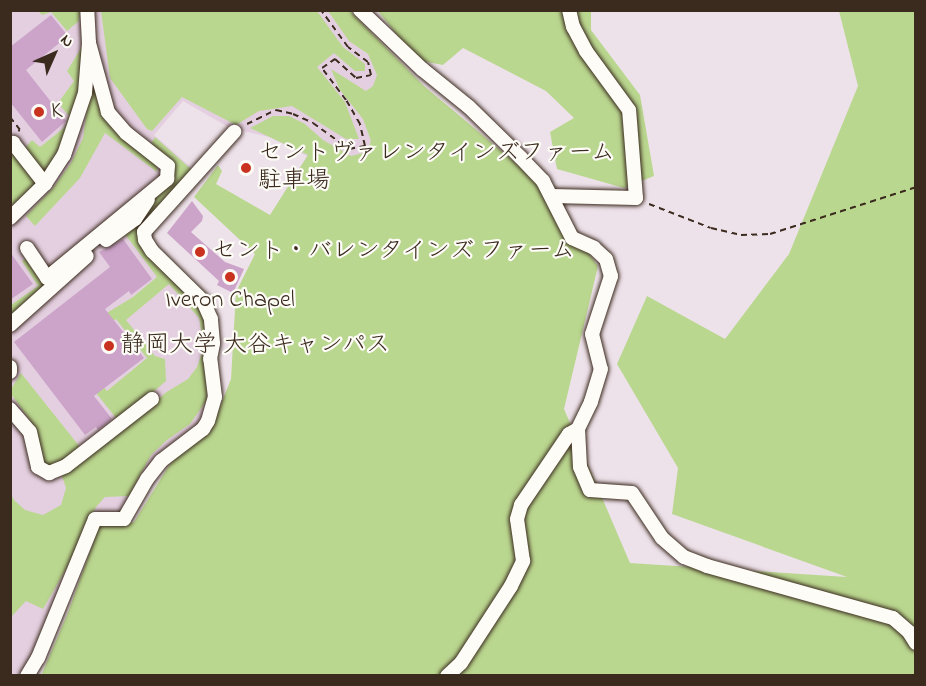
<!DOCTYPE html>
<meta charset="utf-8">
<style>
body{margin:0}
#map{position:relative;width:926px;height:686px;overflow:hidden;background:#eee2ea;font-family:"Indie Flower","Klee One",sans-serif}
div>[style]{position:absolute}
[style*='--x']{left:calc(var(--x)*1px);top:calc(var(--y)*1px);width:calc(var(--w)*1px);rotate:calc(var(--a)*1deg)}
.built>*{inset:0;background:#e4cfe0}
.green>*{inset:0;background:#bad78f}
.building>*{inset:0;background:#cca4ca}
.path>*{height:2px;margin-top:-1px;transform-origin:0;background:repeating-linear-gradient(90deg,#3b2a1e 0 6px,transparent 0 10.5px)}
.roads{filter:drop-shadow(0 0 2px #3b2a1e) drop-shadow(0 0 2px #3b2a1e)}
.minor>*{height:14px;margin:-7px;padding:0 7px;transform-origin:7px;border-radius:7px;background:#fdfcf7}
.dots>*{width:16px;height:16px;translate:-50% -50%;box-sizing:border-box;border:3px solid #fdfcf7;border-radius:50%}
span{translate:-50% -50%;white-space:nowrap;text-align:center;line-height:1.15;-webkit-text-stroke:4.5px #fdfcf7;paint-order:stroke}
.poi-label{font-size:24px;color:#3b2a1e}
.left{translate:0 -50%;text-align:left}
.frame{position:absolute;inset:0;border:12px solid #3b2a1e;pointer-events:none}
.north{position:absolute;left:24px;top:24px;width:60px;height:60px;-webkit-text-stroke:4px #fdfcf7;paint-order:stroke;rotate:45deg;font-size:16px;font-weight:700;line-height:24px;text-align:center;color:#3b2a1e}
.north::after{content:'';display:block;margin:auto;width:21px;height:27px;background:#3b2a1e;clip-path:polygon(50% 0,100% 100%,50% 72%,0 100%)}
</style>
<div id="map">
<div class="built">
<div style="clip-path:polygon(10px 11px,346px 11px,420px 84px,331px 244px,276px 206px,307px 156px,269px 137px,230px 128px,183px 101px,154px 135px,194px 170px,139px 227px,139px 241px,201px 311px,209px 393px,205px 413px,199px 424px,153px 461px,144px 472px,124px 516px,92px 514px,35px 656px,22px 676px,10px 675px)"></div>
</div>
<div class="green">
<div style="clip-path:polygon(38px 11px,80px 11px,79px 21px,67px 31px,51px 12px,42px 15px)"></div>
<div style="clip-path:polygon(101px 11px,317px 11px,343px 47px,365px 64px,365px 71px,355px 71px,334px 53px,317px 67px,345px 102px,359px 139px,346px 139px,292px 106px,259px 111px,236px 125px,182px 97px,152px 131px,147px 129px,110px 78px)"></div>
<div style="clip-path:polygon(328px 11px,350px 11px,424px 86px,531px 176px,598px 266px,564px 409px,630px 563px,847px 577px,672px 514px,678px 468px,617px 364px,647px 296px,725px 339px,789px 254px,858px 86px,839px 11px,915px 11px,915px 675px,41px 676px,69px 610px,99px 526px,134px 522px,175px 456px,210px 432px,231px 379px,236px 292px,255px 254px,194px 197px,218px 165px,222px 171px,216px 184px,270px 215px,308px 155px,250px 128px,273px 116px,289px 116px,305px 124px,323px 140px,351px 156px,367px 152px,371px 141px,363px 119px,340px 90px,331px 69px,366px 91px,373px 86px,377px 75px,368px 54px,349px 41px)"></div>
<div style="clip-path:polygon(378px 11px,591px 11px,591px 30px,640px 95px,654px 176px,624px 188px,557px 169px,550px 132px,574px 118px,546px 91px,463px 48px,443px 65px,417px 60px)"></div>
<div style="clip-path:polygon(83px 45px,82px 86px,57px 159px,44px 174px,24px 149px,32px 140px,40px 147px,65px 127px,69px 116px,58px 103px,74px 81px,67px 71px)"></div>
<div style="clip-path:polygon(92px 75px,98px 104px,105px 119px,117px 133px,157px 163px,157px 172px,105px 133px,80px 178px,35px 226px,26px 216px,53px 188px,71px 163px,83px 138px)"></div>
<div style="clip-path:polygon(155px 137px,192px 170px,139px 227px,139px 242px,196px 303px,207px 324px,207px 400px,190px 424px,167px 440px,151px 455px,129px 496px,105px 497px,96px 507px,73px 557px,43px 609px,26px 601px,11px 617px,10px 492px,14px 500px,25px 510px,43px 515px,61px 505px,66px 488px,62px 476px,45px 467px,30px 420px,11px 394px,11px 389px,21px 373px,80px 447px,100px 443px,144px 414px,165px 393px,188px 379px,197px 367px,204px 347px,199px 318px,169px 284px,126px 320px,155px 356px,165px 359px,166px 381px,124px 417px,116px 418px,81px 374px,74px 351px,107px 391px,147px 358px,116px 319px,103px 329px,97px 319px,133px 297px,157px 277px,125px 234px,157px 193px,173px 178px,149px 147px)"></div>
<div style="clip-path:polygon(10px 148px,40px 183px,11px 212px)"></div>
<div style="clip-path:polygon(105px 237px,11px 319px,11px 305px,38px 286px,22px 261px,29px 256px,47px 279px)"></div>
</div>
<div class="building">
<div style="clip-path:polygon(51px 15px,68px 36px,26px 70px,66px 121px,42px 142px,10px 102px,10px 47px)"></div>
<div style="clip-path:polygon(192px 201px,203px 216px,202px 221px,191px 232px,225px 262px,244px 269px,233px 293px,217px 285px,219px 281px,167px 233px)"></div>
<div style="clip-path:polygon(123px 239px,152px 279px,131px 295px,129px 291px,105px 309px,144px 358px,94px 396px,112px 419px,98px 430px,96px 427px,85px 435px,14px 342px,110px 267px,99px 252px)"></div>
<div style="clip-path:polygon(10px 252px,33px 284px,10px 300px)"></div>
</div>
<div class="path">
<div style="--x:10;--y:117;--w:16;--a:52"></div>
<div style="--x:20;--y:130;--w:2;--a:153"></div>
<div style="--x:247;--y:124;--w:32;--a:-26"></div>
<div style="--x:276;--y:110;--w:17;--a:13"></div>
<div style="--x:293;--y:114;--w:22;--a:24"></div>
<div style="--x:313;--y:123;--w:44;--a:35.8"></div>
<div style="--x:349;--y:149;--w:16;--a:-11"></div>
<div style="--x:365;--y:146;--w:23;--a:-103"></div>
<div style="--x:360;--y:124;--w:28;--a:-120"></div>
<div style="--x:346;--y:100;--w:40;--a:-127"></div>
<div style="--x:322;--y:68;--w:16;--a:-35"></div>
<div style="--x:335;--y:59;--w:28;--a:42"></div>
<div style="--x:356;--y:78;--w:15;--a:-11"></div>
<div style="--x:371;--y:75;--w:13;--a:-103"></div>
<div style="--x:368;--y:62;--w:25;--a:-143"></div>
<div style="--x:348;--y:47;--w:46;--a:-126.1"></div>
<div style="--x:649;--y:204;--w:66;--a:21.2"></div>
<div style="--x:711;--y:228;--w:31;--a:13"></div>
<div style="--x:741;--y:235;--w:29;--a:-2"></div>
<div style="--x:770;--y:234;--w:153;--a:-17.8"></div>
</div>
<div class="roads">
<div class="minor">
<div style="--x:360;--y:10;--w:86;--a:43.6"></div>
<div style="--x:422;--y:69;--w:60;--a:39"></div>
<div style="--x:469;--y:107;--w:73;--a:44.4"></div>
<div style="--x:521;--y:158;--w:32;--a:46"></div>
<div style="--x:543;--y:181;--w:64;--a:63"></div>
<div style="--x:572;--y:238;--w:24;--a:24"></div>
<div style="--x:594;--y:248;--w:16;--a:43"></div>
<div style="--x:606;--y:259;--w:18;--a:74"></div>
<div style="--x:611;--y:276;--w:61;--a:108.1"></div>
<div style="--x:592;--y:334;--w:36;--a:76"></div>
<div style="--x:601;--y:369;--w:34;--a:107"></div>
<div style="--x:591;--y:402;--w:30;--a:116"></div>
<div style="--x:578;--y:429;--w:38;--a:87"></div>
<div style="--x:580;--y:467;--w:25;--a:67"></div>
<div style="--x:590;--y:490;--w:42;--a:4.1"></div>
<div style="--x:632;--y:493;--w:54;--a:56.3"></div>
<div style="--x:662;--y:538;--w:29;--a:41"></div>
<div style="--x:684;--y:557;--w:25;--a:21"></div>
<div style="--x:707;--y:566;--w:193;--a:15.6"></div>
<div style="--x:893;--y:618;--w:21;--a:41"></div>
<div style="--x:909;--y:632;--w:13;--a:58"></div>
<div style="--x:10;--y:145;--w:4;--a:-34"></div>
<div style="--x:13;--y:143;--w:52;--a:52"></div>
<div style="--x:552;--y:196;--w:84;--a:1.4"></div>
<div style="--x:636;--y:198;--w:88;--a:-94.5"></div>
<div style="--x:629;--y:110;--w:73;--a:-126.1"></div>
<div style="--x:586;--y:51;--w:27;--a:-118"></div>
<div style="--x:573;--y:27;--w:17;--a:-103"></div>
<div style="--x:10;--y:218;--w:49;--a:-44.2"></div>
<div style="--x:45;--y:184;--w:35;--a:-57"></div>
<div style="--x:64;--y:155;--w:65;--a:-71.3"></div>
<div style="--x:85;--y:93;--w:50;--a:-85.4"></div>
<div style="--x:89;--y:43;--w:33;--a:-93"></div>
<div style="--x:106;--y:240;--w:36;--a:-36"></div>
<div style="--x:135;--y:219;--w:23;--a:-56"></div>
<div style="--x:27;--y:248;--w:36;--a:56"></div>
<div style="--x:47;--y:278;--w:156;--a:-39.5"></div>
<div style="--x:167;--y:179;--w:13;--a:-86"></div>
<div style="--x:168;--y:166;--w:53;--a:-141.8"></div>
<div style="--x:126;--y:133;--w:28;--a:-131"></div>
<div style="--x:108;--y:112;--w:72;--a:-105.4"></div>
<div style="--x:10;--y:325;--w:103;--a:-41.9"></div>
<div style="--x:10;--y:367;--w:5;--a:90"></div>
<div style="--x:10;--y:409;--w:30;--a:49"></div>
<div style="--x:30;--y:432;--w:36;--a:77"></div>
<div style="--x:38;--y:467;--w:13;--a:29"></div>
<div style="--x:49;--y:473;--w:18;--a:-22"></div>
<div style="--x:66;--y:466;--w:109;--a:-37.9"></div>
<div style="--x:27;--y:676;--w:21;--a:-59"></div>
<div style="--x:38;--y:658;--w:150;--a:-67.7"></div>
<div style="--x:95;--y:519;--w:29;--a:0"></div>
<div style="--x:124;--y:519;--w:46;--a:-60.1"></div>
<div style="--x:147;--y:479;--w:23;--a:-52"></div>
<div style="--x:161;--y:461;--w:53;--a:-37.3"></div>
<div style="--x:203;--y:429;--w:9;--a:-58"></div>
<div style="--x:208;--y:421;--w:25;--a:-74"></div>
<div style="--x:215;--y:397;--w:38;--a:-97"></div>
<div style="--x:210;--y:359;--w:16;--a:-79"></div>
<div style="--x:213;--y:343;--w:24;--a:-95"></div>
<div style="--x:211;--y:319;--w:20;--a:-114"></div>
<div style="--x:203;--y:301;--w:71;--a:-135.6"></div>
<div style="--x:152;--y:251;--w:13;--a:-122"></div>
<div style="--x:145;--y:240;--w:8;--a:-97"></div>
<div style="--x:144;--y:232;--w:135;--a:-48"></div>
<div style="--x:447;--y:676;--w:19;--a:-43"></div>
<div style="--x:461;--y:663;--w:92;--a:-57"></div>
<div style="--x:511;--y:586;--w:28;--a:-64"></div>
<div style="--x:523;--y:561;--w:42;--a:-98.1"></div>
<div style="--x:517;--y:519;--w:15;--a:-74"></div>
<div style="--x:521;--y:505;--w:86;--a:-55.9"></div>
<div style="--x:569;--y:434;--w:10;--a:-29"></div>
</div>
</div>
<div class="dots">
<div style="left:39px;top:112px;background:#c8321e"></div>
<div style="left:246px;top:168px;background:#c8321e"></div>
<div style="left:200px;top:252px;background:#c8321e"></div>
<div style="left:230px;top:277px;background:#c8321e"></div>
<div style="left:109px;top:346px;background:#c8321e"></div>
</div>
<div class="poi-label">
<span class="left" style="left:51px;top:112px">K</span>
<span class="left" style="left:258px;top:168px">セントヴァレンタインズファーム<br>駐車場</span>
<span class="left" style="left:212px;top:252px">セント・バレンタインズ ファーム</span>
<span style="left:230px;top:301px">Iveron Chapel</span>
<span class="left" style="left:121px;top:346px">静岡大学 大谷キャンパス</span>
</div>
<div class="frame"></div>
<div class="north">N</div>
</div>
